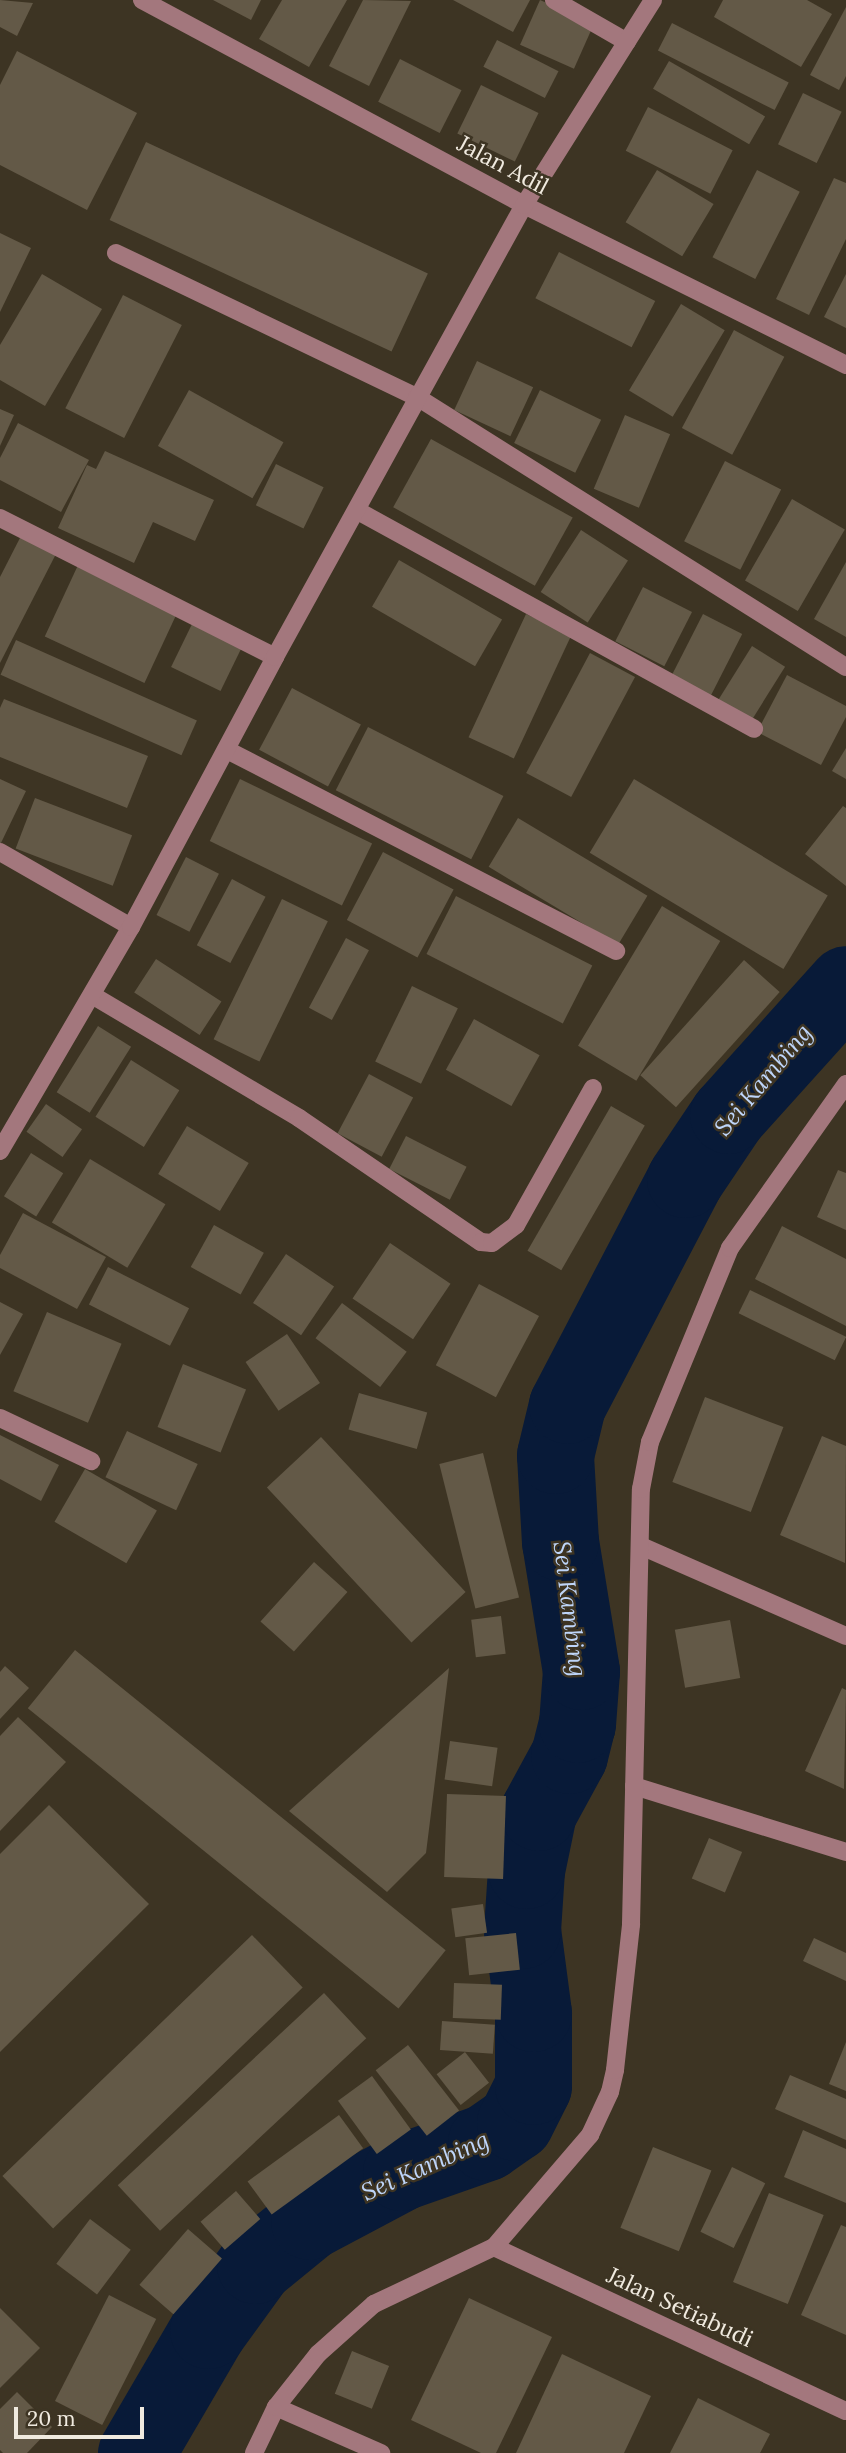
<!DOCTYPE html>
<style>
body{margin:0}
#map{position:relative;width:846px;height:2453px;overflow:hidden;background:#3d3423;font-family:Lora,serif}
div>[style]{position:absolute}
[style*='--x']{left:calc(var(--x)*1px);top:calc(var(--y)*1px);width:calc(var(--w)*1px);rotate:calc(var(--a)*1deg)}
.river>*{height:77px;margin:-38.5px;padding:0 38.5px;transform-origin:38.5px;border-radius:38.5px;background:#081a38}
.building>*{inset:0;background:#635947;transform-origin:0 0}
.minor>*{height:18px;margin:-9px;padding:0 9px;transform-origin:9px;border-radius:9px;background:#a3777d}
span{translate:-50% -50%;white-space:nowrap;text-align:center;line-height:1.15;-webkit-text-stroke:5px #3d3423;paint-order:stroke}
.street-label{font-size:23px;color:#f0eadf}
.water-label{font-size:24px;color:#bed5f9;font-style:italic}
.scale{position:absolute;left:14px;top:2407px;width:130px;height:32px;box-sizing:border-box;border:4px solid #f0eadf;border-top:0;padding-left:9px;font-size:21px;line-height:24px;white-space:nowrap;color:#f0eadf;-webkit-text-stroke:5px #3d3423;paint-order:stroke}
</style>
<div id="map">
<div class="river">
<div style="--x:136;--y:2453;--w:143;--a:-59.7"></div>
<div style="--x:208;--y:2330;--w:80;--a:-54.1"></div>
<div style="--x:255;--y:2265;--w:70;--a:-39.2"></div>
<div style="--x:309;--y:2221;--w:104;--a:-28"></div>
<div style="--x:401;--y:2172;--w:90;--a:-19.4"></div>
<div style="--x:486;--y:2142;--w:35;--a:-35"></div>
<div style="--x:515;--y:2122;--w:40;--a:-63.4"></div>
<div style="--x:533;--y:2086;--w:73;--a:-90"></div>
<div style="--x:533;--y:2013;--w:84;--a:-97.5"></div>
<div style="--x:522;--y:1930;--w:60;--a:-86.2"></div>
<div style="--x:526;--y:1870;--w:59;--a:-78.3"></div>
<div style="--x:538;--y:1812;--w:65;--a:-61.5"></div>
<div style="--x:569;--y:1755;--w:32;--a:-76"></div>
<div style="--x:577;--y:1724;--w:53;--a:-85.7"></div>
<div style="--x:581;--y:1671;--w:131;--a:-99.2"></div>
<div style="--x:560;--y:1542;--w:87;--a:-93.3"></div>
<div style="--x:555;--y:1455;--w:51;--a:-76.5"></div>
<div style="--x:567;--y:1405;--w:255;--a:-62.4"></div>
<div style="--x:685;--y:1179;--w:77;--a:-56.1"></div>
<div style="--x:728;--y:1115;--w:176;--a:-48"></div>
</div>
<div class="building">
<div style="clip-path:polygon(0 0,33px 3px,17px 36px,0 27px)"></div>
<div style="clip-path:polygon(213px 0,261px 0,251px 20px)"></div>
<div style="clip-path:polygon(282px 0,347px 0,309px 67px,259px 39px)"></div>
<div style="clip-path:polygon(363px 0,411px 1px,369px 86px,329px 66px)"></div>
<div style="clip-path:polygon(453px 0,530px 0,513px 32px)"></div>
<div style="left:540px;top:0;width:59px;height:49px;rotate:24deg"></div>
<div style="clip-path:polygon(723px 0,807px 0,832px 14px,801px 67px,714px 17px)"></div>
<div style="clip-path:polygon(846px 7px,846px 76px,839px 90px,810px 75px)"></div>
<div style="left:672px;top:23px;width:131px;height:31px;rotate:27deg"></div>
<div style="left:497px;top:40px;width:69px;height:30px;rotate:27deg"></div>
<div style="clip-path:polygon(17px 51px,137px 113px,87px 210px,0 165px,0 85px)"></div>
<div style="left:400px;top:59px;width:69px;height:48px;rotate:27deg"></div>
<div style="left:669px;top:61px;width:111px;height:32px;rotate:30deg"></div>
<div style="left:481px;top:85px;width:64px;height:54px;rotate:26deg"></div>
<div style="left:803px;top:93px;width:43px;height:57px;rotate:26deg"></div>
<div style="left:648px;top:107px;width:95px;height:49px;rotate:27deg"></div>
<div style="left:146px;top:142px;width:311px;height:86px;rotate:25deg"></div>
<div style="left:657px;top:170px;width:66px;height:61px;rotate:31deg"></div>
<div style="left:757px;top:170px;width:48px;height:98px;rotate:27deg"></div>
<div style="clip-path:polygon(834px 178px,846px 183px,846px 239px,809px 315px,776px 299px)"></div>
<div style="clip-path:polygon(0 233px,31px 248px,0 312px)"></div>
<div style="left:559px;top:252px;width:108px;height:52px;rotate:27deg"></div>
<div style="clip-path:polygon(42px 274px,102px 309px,45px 406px,0 380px,0 345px)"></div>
<div style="clip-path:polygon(846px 274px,846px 328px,824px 317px)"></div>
<div style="left:123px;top:295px;width:66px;height:127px;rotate:27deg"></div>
<div style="left:681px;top:304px;width:51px;height:101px;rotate:31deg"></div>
<div style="left:734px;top:330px;width:57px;height:111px;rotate:28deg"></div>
<div style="left:477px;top:361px;width:62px;height:54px;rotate:25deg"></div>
<div style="left:189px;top:390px;width:108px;height:64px;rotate:29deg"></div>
<div style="left:540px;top:390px;width:68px;height:59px;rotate:26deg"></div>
<div style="clip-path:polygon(0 409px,14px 415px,0 446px)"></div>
<div style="left:625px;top:415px;width:49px;height:80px;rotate:23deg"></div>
<div style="clip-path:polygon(18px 423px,89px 460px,61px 512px,0 480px,0 458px)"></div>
<div style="left:431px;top:439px;width:162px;height:78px;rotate:29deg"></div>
<div style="clip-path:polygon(105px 451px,214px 500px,195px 541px,153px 522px,134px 563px,58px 528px,87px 465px,96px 469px)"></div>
<div style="left:725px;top:461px;width:63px;height:90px;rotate:27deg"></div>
<div style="left:276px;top:464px;width:53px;height:46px;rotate:26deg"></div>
<div style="left:792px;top:499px;width:61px;height:94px;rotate:30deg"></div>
<div style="left:581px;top:530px;width:56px;height:74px;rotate:33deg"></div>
<div style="clip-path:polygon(22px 534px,57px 552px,0 663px,0 577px)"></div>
<div style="left:399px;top:560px;width:119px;height:54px;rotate:30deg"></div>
<div style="clip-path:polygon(846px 562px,846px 637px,814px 619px)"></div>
<div style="left:79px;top:563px;width:110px;height:81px;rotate:25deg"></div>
<div style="left:643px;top:587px;width:55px;height:61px;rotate:27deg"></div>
<div style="left:526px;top:614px;width:50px;height:136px;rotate:25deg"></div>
<div style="left:703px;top:614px;width:44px;height:71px;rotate:27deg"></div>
<div style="left:193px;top:622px;width:55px;height:50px;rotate:26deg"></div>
<div style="left:16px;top:640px;width:198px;height:38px;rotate:24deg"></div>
<div style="left:752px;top:646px;width:39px;height:66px;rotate:32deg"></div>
<div style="left:590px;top:653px;width:51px;height:136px;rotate:28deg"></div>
<div style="clip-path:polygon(787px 675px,846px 706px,846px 717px,821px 765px,757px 732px)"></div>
<div style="left:292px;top:688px;width:78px;height:70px;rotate:28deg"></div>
<div style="clip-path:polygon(4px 699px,148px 756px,127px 808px,0 757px,0 708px)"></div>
<div style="left:368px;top:727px;width:152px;height:71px;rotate:27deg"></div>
<div style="clip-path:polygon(846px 748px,846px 779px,832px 771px)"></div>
<div style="clip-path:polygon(0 779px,26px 791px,0 845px)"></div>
<div style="left:240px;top:779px;width:147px;height:69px;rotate:26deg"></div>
<div style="left:634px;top:779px;width:226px;height:86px;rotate:31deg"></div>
<div style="left:35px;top:798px;width:104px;height:54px;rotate:21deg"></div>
<div style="clip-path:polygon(843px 806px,846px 808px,846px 886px,805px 854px)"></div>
<div style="left:518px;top:818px;width:151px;height:57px;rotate:31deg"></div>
<div style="left:383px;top:852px;width:80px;height:77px;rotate:28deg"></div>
<div style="left:186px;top:857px;width:37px;height:65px;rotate:27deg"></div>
<div style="left:232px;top:879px;width:38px;height:75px;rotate:28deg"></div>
<div style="left:456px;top:896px;width:153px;height:65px;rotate:27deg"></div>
<div style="left:282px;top:899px;width:51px;height:156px;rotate:26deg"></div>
<div style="left:662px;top:906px;width:68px;height:163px;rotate:31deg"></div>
<div style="left:346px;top:938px;width:26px;height:79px;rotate:28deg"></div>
<div style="left:156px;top:959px;width:78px;height:40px;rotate:33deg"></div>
<div style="left:744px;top:960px;width:48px;height:155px;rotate:42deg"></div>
<div style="left:412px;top:986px;width:51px;height:84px;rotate:26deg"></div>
<div style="left:474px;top:1019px;width:75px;height:58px;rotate:29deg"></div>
<div style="left:98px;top:1026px;width:39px;height:78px;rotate:32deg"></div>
<div style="left:131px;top:1060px;width:57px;height:67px;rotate:32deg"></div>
<div style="left:369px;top:1074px;width:50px;height:67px;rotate:28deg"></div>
<div style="left:46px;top:1104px;width:44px;height:34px;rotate:35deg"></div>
<div style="left:611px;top:1106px;width:39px;height:167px;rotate:30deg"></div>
<div style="left:187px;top:1126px;width:72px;height:56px;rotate:31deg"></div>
<div style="left:406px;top:1136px;width:68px;height:37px;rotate:27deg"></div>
<div style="left:31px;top:1153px;width:38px;height:51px;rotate:32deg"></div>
<div style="left:90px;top:1159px;width:88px;height:74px;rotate:31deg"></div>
<div style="clip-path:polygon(838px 1170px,846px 1173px,846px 1230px,817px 1217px)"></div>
<div style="clip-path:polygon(23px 1213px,106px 1257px,77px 1309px,0 1268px,0 1255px)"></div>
<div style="left:214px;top:1225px;width:57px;height:48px;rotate:29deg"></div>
<div style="clip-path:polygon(782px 1226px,846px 1259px,846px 1326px,755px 1279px)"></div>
<div style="left:390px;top:1243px;width:73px;height:67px;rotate:34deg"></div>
<div style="left:286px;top:1254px;width:58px;height:59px;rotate:34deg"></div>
<div style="left:108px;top:1267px;width:91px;height:42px;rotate:27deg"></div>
<div style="left:479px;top:1284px;width:68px;height:92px;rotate:28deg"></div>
<div style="left:750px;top:1290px;width:107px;height:26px;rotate:26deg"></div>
<div style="clip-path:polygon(0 1302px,23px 1314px,0 1355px)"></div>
<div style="left:342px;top:1303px;width:81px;height:44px;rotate:37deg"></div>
<div style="left:47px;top:1312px;width:81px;height:86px;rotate:23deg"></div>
<div style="left:287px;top:1334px;width:59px;height:50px;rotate:56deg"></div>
<div style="left:183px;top:1364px;width:68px;height:68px;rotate:22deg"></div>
<div style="left:359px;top:1393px;width:71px;height:38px;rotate:16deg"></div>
<div style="left:705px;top:1397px;width:84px;height:91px;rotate:21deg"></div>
<div style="left:127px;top:1431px;width:78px;height:51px;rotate:25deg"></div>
<div style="clip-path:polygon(0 1435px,59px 1465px,41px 1501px,0 1479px)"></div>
<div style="clip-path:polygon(822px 1436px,846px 1446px,845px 1563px,780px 1535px)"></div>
<div style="left:321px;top:1437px;width:212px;height:74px;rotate:47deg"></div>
<div style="left:483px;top:1453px;width:149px;height:45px;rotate:76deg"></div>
<div style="left:85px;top:1469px;width:83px;height:61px;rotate:30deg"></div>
<div style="left:314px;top:1562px;width:45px;height:80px;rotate:42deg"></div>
<div style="left:501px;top:1616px;width:38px;height:30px;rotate:83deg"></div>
<div style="left:730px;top:1620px;width:59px;height:56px;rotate:80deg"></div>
<div style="left:75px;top:1650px;width:477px;height:75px;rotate:39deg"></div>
<div style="clip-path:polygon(5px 1666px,29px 1688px,0 1719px,0 1672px)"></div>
<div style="clip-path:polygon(449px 1668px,426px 1853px,387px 1892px,289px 1811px)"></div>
<div style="clip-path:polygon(842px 1688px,846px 1690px,844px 1789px,805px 1771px)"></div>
<div style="clip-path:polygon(18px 1717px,66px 1762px,0 1831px,0 1736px)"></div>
<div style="left:450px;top:1741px;width:48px;height:39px;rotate:8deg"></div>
<div style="left:447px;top:1794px;width:59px;height:83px;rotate:2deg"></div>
<div style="clip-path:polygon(49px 1805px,149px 1904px,0 2052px,0 1854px)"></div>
<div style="left:709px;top:1838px;width:36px;height:44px;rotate:23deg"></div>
<div style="left:483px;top:1904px;width:29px;height:32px;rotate:82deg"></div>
<div style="left:516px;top:1933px;width:37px;height:51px;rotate:84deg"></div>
<div style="left:252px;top:1935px;width:73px;height:347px;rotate:46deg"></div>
<div style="clip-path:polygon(814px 1938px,846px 1953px,846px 1981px,803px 1961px)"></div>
<div style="left:454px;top:1983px;width:48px;height:35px;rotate:2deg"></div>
<div style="left:324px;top:1993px;width:62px;height:282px;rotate:47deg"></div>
<div style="left:442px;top:2021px;width:53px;height:29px;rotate:4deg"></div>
<div style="clip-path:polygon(846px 2042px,846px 2091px,829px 2084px)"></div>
<div style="left:408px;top:2045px;width:83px;height:41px;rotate:52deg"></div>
<div style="left:465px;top:2052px;width:39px;height:36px;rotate:52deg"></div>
<div style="clip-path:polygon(790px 2075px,846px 2099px,846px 2140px,775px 2109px)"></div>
<div style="left:372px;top:2076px;width:66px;height:42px;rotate:54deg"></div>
<div style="left:339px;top:2115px;width:41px;height:113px;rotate:54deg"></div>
<div style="clip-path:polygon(803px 2130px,846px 2149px,846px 2203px,784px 2177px)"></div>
<div style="left:653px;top:2147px;width:63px;height:87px;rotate:22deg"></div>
<div style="left:732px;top:2167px;width:37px;height:72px;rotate:26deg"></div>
<div style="left:236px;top:2191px;width:37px;height:47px;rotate:49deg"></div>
<div style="left:769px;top:2193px;width:59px;height:96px;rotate:22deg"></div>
<div style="left:90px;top:2219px;width:51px;height:56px;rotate:37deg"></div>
<div style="clip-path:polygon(841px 2225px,846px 2227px,846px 2335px,801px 2315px)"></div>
<div style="left:188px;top:2229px;width:45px;height:74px;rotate:41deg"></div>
<div style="left:109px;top:2295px;width:53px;height:119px;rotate:27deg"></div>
<div style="clip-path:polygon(469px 2298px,552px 2337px,496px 2453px,481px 2453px,411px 2420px)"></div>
<div style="clip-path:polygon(0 2308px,40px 2348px,0 2388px)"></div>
<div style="left:352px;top:2351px;width:40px;height:46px;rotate:22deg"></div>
<div style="clip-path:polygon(562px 2354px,651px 2396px,624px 2453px,516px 2453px)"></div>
<div style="clip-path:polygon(17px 2392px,52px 2427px,27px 2453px,3px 2453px,0 2450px,0 2409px)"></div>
<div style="clip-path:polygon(698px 2398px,770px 2434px,760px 2453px,670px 2453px)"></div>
</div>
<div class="minor">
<div style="--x:142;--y:0;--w:434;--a:28.2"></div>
<div style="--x:524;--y:205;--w:360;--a:26.4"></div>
<div style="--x:554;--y:0;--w:84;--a:29.9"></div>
<div style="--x:116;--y:253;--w:334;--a:25.6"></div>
<div style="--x:417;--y:397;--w:507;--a:32.19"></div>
<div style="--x:358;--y:511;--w:452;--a:28.8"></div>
<div style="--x:0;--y:518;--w:308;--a:26.8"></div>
<div style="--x:227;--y:750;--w:438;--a:27.3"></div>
<div style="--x:0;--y:852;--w:151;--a:29.8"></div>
<div style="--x:92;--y:995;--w:241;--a:30.7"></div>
<div style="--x:299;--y:1118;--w:220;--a:34.3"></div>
<div style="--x:481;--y:1242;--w:11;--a:5"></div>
<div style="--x:492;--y:1243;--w:30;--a:-37"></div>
<div style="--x:516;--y:1225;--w:157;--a:-60.7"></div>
<div style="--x:0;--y:1151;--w:259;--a:-59.7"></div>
<div style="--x:131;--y:927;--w:306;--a:-61.9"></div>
<div style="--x:275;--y:657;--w:516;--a:-61.15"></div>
<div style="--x:524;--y:205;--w:242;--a:-57.8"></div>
<div style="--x:0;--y:1418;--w:101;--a:25.3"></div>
<div style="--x:641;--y:1546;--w:224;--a:23.7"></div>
<div style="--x:634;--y:1786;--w:222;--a:17.3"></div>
<div style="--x:494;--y:2247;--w:388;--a:25"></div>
<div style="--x:276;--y:2407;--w:115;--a:23.7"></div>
<div style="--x:254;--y:2453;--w:51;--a:-64.4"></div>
<div style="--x:276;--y:2407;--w:68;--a:-51.6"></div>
<div style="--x:318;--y:2354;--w:75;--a:-41.8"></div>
<div style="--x:374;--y:2304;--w:133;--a:-25.4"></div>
<div style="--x:494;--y:2247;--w:148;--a:-49.4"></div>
<div style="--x:590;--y:2135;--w:47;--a:-65.1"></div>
<div style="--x:610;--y:2092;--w:23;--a:-77"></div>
<div style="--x:615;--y:2070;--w:147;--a:-83.7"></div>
<div style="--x:631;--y:1924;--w:435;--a:-88.7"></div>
<div style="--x:641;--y:1489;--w:48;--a:-79.2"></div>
<div style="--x:650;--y:1442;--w:210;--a:-67.6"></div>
<div style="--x:730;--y:1248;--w:201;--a:-54.7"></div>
</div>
<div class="street-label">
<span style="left:503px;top:165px;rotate:28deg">Jalan Adil</span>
<span style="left:680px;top:2307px;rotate:25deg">Jalan Setiabudi</span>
</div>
<div class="water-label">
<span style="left:763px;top:1080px;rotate:-50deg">Sei Kambing</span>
<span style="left:570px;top:1609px;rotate:83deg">Sei Kambing</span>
<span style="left:425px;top:2166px;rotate:-24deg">Sei Kambing</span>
</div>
<div class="scale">20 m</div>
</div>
